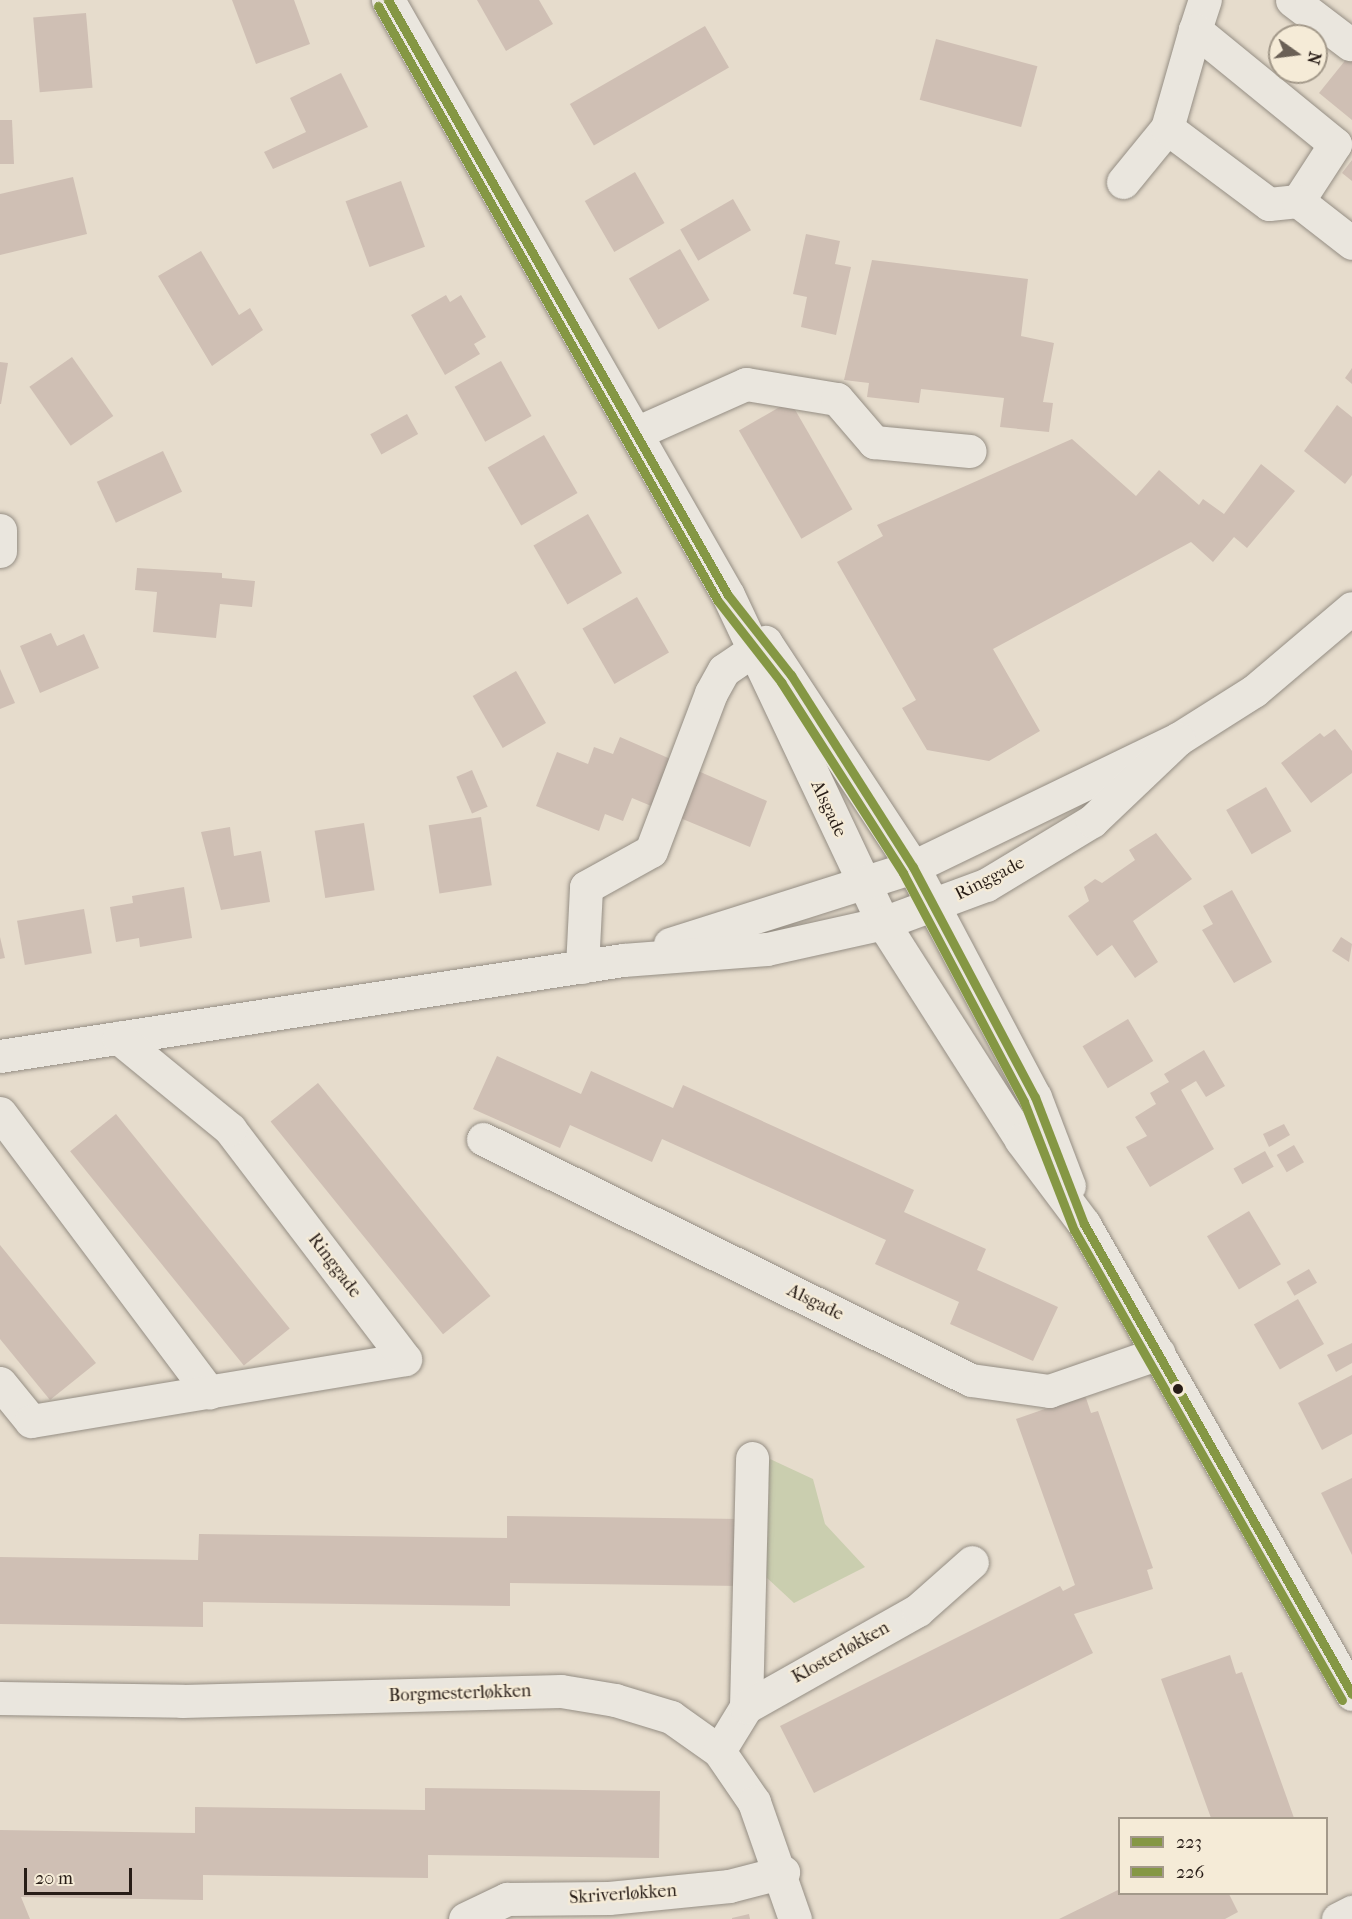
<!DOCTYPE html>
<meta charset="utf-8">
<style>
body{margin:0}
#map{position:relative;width:1352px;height:1919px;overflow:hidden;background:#e6dccc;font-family:"IM FELL French Canon",serif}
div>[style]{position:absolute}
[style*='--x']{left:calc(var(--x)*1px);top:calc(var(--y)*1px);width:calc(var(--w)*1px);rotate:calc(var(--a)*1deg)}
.green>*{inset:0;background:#caceaf}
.building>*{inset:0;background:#cfbfb4;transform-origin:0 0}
.roads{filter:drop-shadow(0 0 2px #958e84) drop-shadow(0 0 2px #958e84)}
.minor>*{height:33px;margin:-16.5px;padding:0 16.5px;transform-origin:16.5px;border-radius:16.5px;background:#eae6de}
.bus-1>*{height:9px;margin:-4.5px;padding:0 4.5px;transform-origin:4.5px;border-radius:4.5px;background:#859744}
.bus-2>*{height:9px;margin:-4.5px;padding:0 4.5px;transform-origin:4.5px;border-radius:4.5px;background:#859744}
.dots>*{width:16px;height:16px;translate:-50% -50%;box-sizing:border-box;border:3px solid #f5ebd7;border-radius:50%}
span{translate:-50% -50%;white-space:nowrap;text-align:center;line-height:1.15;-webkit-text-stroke:4.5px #f5ebd7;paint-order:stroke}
.street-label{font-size:18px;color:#281d17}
.legend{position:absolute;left:1118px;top:1817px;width:210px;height:78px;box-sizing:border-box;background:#f5ebd7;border:2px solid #a3998a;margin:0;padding:8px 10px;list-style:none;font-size:18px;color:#281d17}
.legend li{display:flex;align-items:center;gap:12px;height:30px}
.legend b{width:30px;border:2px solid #a3998a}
.north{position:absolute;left:1268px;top:24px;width:60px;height:60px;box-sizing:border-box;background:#f5ebd7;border:2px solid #a3998a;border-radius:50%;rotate:104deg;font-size:16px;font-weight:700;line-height:24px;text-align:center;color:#281d17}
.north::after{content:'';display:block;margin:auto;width:21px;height:27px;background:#6a6056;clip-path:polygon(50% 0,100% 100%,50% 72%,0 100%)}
.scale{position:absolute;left:24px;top:1868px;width:108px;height:27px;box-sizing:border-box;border:3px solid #281d17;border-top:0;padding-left:8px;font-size:18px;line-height:21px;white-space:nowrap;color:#281d17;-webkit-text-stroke:4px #f5ebd7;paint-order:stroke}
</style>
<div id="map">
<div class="green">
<div style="clip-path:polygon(770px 1459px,813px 1479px,825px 1524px,865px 1567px,794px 1603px,766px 1577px,769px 1485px,758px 1478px)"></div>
</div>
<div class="building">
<div style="clip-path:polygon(232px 0,294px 0,310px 44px,256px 64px)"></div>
<div style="clip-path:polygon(477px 0,539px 0,553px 24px,506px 51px)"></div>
<div style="left:86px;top:13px;width:75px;height:53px;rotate:85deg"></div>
<div style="left:705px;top:26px;width:48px;height:156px;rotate:60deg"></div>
<div style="left:936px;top:39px;width:105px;height:63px;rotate:15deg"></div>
<div style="clip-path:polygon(1352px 52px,1352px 120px,1319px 93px)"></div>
<div style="clip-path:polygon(341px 73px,368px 127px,273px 169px,264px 152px,306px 132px,290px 98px)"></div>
<div style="clip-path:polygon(0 120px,12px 120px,14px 164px,0 164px)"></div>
<div style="clip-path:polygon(1352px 160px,1352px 181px,1342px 173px)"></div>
<div style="left:635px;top:172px;width:59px;height:58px;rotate:60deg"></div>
<div style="clip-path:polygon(73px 177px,87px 234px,0 255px,0 194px)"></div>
<div style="left:401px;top:181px;width:70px;height:59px;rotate:70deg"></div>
<div style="left:733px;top:199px;width:36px;height:61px;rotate:60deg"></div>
<div style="clip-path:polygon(806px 234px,840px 241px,835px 264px,851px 267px,836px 335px,801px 327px,807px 297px,793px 294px)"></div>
<div style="left:680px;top:249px;width:59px;height:59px;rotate:60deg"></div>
<div style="clip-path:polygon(201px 251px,239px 315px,250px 308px,263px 330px,212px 366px,158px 276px)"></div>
<div style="clip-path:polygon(872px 260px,1028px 279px,1021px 336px,1054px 343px,1043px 402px,1053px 403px,1049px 432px,1000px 427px,1004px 398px,921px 389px,919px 403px,867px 397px,869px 383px,844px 380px)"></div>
<div style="clip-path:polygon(446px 295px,450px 302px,461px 295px,486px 337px,474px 344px,480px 354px,445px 375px,411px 315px)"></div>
<div style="left:72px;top:357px;width:72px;height:52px;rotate:55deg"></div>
<div style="left:501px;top:361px;width:63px;height:53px;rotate:61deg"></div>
<div style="clip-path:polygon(0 362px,8px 363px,1px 404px,0 404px)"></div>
<div style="clip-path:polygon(1352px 368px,1352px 384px,1345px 378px)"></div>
<div style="left:790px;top:401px;width:125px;height:59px;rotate:60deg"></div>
<div style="clip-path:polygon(1337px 405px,1352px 417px,1352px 475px,1345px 484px,1304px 451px)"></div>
<div style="left:407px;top:414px;width:23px;height:42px;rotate:61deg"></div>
<div style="left:544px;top:435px;width:67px;height:65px;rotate:60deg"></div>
<div style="clip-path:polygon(1072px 439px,1136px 496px,1159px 470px,1199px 505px,1203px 499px,1224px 514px,1261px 464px,1295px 491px,1247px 548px,1234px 537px,1213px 562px,1191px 542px,993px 649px,1040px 731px,989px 761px,927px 750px,902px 708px,916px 700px,837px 562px,883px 536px,877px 525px)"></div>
<div style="left:163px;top:451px;width:45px;height:73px;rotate:65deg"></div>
<div style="left:588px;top:514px;width:68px;height:63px;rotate:60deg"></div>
<div style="clip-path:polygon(137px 568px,222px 573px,222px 578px,255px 581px,252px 607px,220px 604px,216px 638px,153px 632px,157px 592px,135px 590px)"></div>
<div style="left:637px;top:597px;width:64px;height:63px;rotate:60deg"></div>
<div style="clip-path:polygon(51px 633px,57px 646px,84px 634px,99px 668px,40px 693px,20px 646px)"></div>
<div style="clip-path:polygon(0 669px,15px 703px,0 709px)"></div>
<div style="left:516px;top:671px;width:60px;height:50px;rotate:60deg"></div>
<div style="clip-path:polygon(1335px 729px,1352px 751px,1352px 773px,1311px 803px,1281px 763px,1320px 733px,1324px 737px)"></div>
<div style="clip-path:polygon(620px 737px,767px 801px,750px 847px,632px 798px,623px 821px,605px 814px,599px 831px,536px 806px,557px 752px,588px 764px,594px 747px,613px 754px)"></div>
<div style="left:472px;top:770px;width:40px;height:17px;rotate:67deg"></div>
<div style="left:1266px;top:787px;width:51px;height:46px;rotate:60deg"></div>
<div style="left:481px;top:817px;width:69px;height:53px;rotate:81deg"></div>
<div style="left:364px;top:823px;width:68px;height:50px;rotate:81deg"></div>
<div style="clip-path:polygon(230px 827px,234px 856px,261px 851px,270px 902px,221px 910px,201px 832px)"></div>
<div style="clip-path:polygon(1156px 833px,1192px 879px,1133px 921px,1158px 962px,1135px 978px,1112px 945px,1097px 956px,1068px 916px,1089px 901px,1084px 887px,1095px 879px,1102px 883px,1135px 860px,1129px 850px)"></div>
<div style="clip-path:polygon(184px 887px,192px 938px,140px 947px,139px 938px,116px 942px,110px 907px,133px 903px,132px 896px)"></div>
<div style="clip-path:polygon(1232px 890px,1272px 962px,1234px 983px,1202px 930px,1213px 924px,1203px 906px)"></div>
<div style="left:84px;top:909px;width:45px;height:68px;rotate:80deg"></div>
<div style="clip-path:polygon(0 937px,5px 958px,0 959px)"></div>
<div style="clip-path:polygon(1341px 937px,1352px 944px,1349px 962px,1332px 951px)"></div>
<div style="left:1128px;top:1019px;width:49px;height:53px;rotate:59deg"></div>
<div style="clip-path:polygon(1204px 1050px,1225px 1086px,1206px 1097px,1196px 1081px,1181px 1090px,1214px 1149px,1150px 1187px,1126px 1147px,1147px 1136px,1135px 1117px,1156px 1104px,1150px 1093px,1169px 1082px,1164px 1074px)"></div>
<div style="clip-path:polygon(497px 1056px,581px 1094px,591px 1071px,673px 1108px,683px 1085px,914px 1190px,904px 1212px,986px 1249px,977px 1270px,1058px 1307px,1033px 1361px,950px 1324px,959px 1302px,875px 1264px,886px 1240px,662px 1139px,652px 1162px,570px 1125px,560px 1148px,473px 1109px)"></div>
<div style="left:318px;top:1083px;width:274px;height:61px;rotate:51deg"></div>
<div style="left:116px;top:1114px;width:276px;height:59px;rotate:51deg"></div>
<div style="clip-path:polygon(1284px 1124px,1290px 1135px,1269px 1147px,1263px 1134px)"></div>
<div style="left:1294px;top:1145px;width:20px;height:20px;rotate:60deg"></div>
<div style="left:1265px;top:1151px;width:18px;height:36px;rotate:61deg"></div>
<div style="left:1249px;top:1211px;width:62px;height:49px;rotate:59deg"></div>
<div style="clip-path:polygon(0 1245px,96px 1363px,50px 1400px,0 1339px)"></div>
<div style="left:1309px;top:1269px;width:16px;height:26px;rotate:60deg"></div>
<div style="left:1298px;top:1299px;width:52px;height:51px;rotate:60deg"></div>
<div style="clip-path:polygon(1352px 1343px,1352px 1363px,1336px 1372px,1327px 1355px)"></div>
<div style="clip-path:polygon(1352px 1375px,1352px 1434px,1322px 1450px,1298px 1403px)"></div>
<div style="clip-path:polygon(1085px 1395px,1091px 1413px,1098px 1411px,1153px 1568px,1147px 1570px,1153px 1589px,1074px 1614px,1093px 1653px,814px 1793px,780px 1726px,1060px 1586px,1063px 1591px,1075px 1585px,1016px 1419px)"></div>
<div style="clip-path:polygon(1352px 1478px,1352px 1555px,1321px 1493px)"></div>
<div style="clip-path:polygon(507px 1516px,742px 1519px,741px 1586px,510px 1583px,510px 1606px,203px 1602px,203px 1627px,0 1624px,0 1557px,198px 1560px,199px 1534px,507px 1538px)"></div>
<div style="clip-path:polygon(1230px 1655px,1236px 1674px,1242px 1672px,1294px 1818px,1211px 1818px,1161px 1679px)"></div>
<div style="clip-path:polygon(425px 1788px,660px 1791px,659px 1858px,428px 1855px,428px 1878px,203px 1875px,203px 1900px,21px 1897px,30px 1919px,0 1919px,0 1830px,195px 1833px,195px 1807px,425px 1810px)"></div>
<div style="clip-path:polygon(1120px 1889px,1120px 1894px,1229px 1894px,1238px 1912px,1225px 1919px,1059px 1919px)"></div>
<div style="clip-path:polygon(749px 1914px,750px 1919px,732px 1919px,732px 1918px)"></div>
</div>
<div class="roads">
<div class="minor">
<div style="--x:388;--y:0;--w:685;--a:60.26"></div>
<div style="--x:728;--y:595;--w:363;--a:64.7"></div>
<div style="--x:883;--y:923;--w:257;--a:57.5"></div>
<div style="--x:1021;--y:1140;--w:105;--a:53.1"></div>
<div style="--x:1084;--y:1224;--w:541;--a:60.31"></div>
<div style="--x:1292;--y:0;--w:73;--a:37.2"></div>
<div style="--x:1195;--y:30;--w:32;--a:-72"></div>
<div style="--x:1123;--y:182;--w:70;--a:-50.8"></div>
<div style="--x:1298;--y:201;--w:68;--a:-57"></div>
<div style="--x:1335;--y:144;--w:181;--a:-140.8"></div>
<div style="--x:1195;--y:30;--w:102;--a:105.9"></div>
<div style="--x:1167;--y:128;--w:127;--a:36.7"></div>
<div style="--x:1269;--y:204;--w:29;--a:-6"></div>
<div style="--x:1298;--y:201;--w:68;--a:37.9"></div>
<div style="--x:638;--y:432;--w:118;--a:-24"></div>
<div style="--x:746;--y:384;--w:92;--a:9.4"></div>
<div style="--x:837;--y:399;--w:57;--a:49.3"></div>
<div style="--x:874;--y:442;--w:96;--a:5.4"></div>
<div style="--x:0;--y:530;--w:21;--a:90"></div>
<div style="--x:766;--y:643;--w:268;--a:56.7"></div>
<div style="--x:913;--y:867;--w:260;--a:62.1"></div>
<div style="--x:1035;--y:1097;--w:95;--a:69.1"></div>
<div style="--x:670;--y:944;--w:255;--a:-17.6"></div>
<div style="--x:913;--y:867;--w:294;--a:-25.8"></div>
<div style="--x:1178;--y:739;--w:90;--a:-32.3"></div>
<div style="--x:1254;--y:691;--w:128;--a:-40.3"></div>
<div style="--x:582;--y:967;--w:80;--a:-87.1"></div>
<div style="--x:586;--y:887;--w:74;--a:-29"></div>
<div style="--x:651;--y:851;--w:169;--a:-69.2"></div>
<div style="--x:711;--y:693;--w:26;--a:-61"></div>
<div style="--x:724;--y:670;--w:50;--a:-34.3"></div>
<div style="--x:0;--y:1056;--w:630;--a:-8.76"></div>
<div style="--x:623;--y:960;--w:144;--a:-4.4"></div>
<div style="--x:767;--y:949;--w:119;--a:-12.6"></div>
<div style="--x:883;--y:923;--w:110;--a:-20.3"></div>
<div style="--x:986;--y:885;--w:124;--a:-31.1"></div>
<div style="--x:1092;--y:821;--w:119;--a:-43.6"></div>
<div style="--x:0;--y:1113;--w:349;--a:53.2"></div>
<div style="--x:483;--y:1139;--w:544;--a:26.28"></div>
<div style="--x:971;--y:1380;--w:79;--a:8"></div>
<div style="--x:1049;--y:1391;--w:116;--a:-19.1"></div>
<div style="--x:0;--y:1383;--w:49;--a:50.8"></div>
<div style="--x:31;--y:1421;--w:379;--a:-9.4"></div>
<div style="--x:405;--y:1359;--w:289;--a:-127.3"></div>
<div style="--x:230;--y:1129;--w:144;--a:-140.7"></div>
<div style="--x:0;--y:1698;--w:182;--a:0.9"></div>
<div style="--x:182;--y:1701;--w:379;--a:-1.5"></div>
<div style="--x:561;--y:1691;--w:55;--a:9.5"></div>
<div style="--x:615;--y:1700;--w:59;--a:16.9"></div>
<div style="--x:671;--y:1717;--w:59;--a:35.3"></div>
<div style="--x:719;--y:1751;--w:62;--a:55.5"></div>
<div style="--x:754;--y:1802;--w:124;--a:70.7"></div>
<div style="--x:746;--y:1707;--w:249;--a:-88.6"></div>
<div style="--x:719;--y:1751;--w:52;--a:-58.5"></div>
<div style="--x:746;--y:1707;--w:197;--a:-29.4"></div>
<div style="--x:918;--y:1610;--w:72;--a:-41.6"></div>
<div style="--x:465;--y:1919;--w:47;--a:-25.5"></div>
<div style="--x:507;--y:1899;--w:102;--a:-0.6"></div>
<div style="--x:609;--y:1898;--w:121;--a:-5.7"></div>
<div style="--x:729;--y:1886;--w:56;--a:-14.5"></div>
<div style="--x:1338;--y:1919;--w:16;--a:-27"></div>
</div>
</div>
<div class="bus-1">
<div style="--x:388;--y:0;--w:685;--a:60.26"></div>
<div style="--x:728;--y:595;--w:102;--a:51.8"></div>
<div style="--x:791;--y:675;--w:227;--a:57.6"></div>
<div style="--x:913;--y:867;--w:260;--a:62.1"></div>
<div style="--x:1035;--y:1097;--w:136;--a:68.9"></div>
<div style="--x:1084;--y:1224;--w:541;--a:60.31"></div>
</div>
<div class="bus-2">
<div style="--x:378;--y:6;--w:685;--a:60.26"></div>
<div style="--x:718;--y:601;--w:103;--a:52.1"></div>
<div style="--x:781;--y:682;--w:227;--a:57.4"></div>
<div style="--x:903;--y:873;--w:259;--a:62.1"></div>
<div style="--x:1024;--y:1102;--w:137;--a:68.7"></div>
<div style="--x:1074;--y:1230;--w:541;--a:60.31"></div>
</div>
<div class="dots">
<div style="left:1178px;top:1389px;background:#281d17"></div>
</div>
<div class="street-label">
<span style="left:828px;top:809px;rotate:65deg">Alsgade</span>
<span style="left:990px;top:879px;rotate:-27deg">Ringgade</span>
<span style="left:334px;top:1266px;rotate:53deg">Ringgade</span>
<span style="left:815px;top:1303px;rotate:26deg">Alsgade</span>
<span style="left:841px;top:1653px;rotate:-29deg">Klosterløkken</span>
<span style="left:460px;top:1694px;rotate:-2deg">Borgmesterløkken</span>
<span style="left:623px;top:1895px;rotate:-4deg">Skriverløkken</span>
</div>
<ul class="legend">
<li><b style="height:8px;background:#859744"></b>223</li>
<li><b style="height:8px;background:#859744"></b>226</li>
</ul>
<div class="north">N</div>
<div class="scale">20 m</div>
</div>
